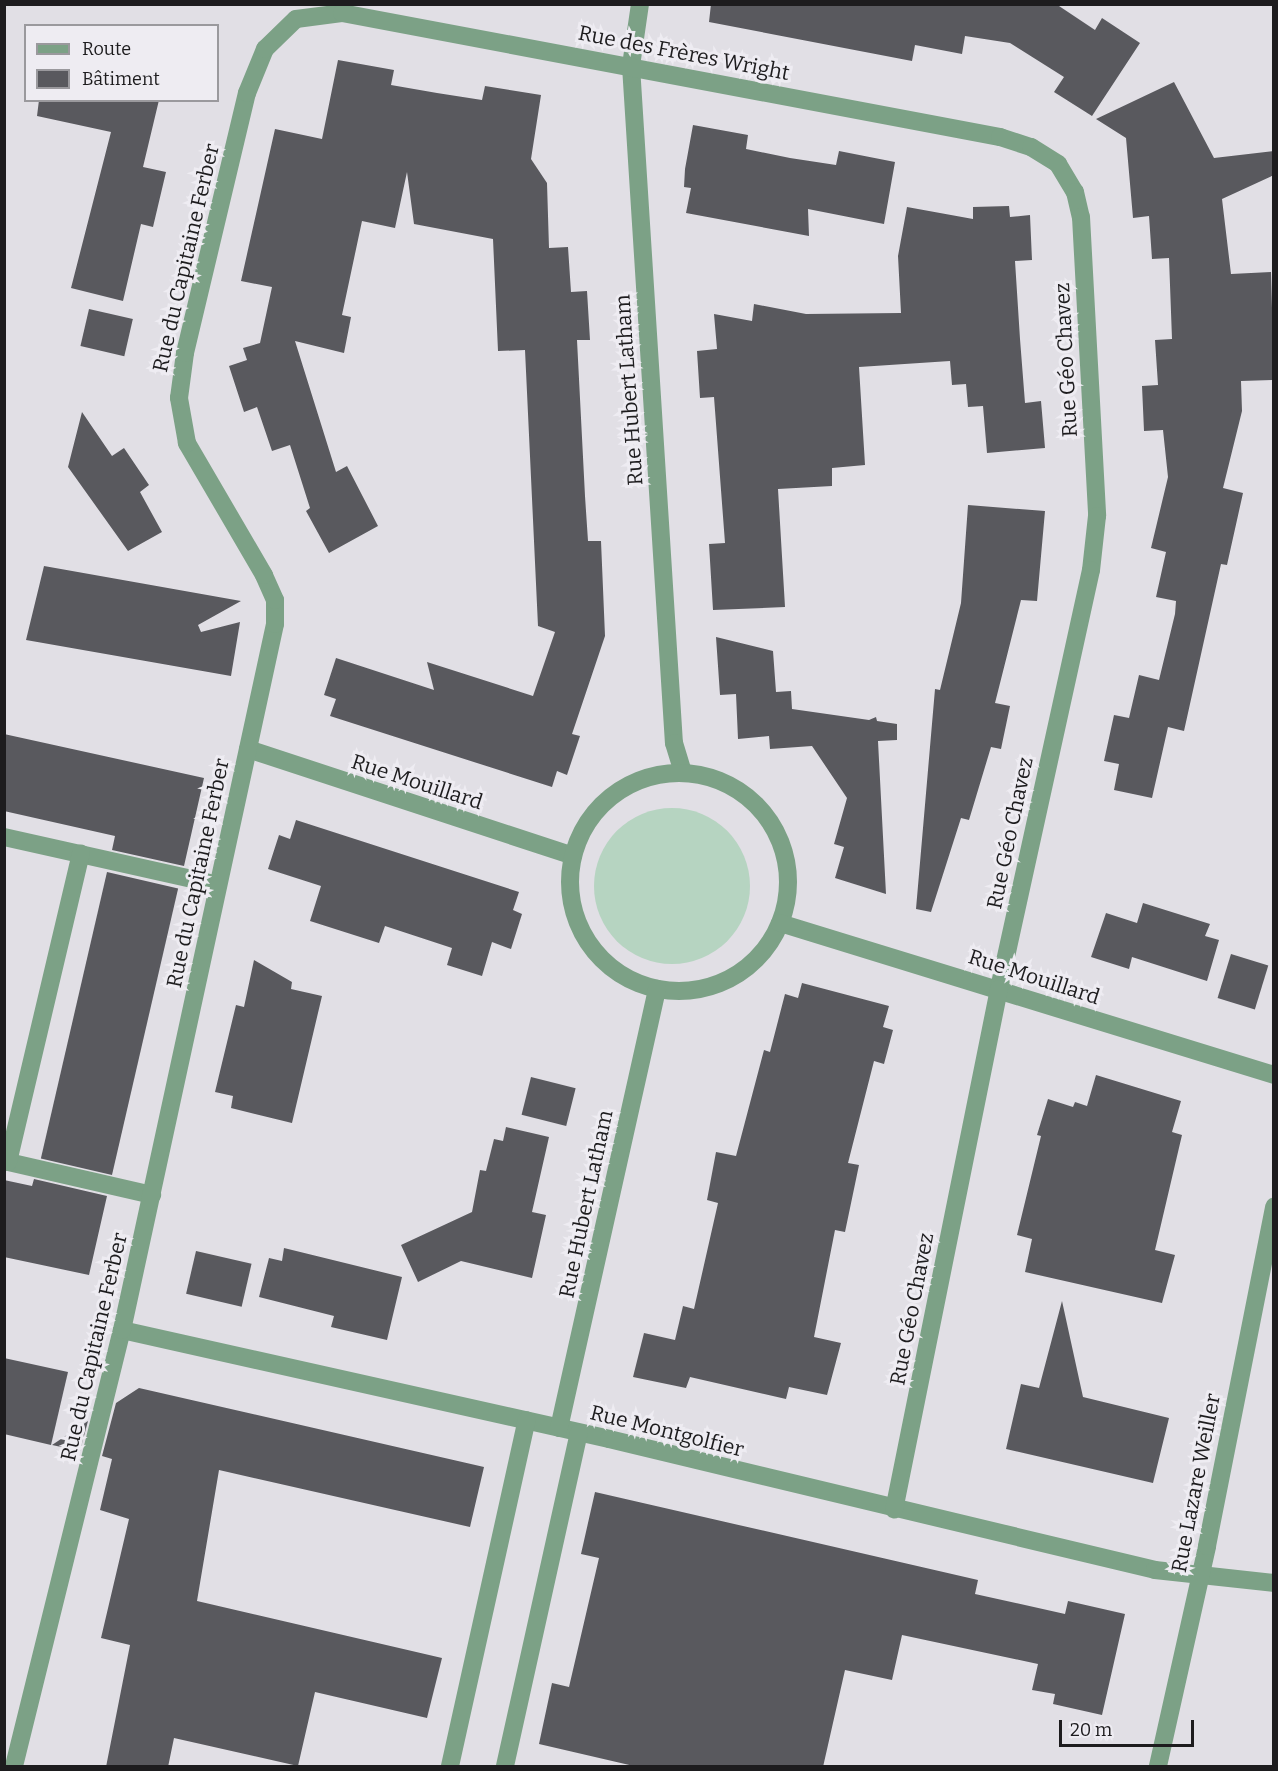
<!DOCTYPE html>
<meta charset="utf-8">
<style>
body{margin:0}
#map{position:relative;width:1278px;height:1771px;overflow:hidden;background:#e1dfe5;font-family:Bitter,serif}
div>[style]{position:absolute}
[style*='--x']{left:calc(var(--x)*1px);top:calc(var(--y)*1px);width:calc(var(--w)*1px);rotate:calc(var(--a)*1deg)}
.green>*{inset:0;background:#b6d4c1}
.round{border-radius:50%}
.building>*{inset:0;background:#59595e;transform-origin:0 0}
.street>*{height:18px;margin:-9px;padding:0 9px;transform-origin:9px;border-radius:9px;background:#7ca186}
.street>.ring{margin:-9px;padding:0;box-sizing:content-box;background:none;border:18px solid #7ca186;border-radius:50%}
span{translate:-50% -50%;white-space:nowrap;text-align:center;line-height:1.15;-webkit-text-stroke:6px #eeecf2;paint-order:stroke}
.street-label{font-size:21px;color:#1d1c1e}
.frame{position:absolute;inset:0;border:6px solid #1d1c1e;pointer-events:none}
.legend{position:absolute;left:24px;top:24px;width:195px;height:78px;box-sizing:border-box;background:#eeecf2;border:2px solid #9a999d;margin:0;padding:8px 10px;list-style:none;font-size:18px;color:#1d1c1e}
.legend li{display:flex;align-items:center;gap:12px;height:30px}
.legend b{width:30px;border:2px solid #9a999d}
.scale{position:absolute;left:1059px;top:1720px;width:135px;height:27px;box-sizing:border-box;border:3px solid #1d1c1e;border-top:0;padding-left:8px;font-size:18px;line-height:21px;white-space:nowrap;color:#1d1c1e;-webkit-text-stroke:4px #eeecf2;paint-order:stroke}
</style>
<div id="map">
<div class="green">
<div class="round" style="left:594px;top:808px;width:156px;height:156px"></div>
</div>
<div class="building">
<div style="clip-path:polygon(711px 4px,1056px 4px,1095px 30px,1102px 18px,1140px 43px,1092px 116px,1054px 92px,1064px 77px,1010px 43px,965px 36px,962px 54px,915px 45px,912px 61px,709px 22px)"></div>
<div style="clip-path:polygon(338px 60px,394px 70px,391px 85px,437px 93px,482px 100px,485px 86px,541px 95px,531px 159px,547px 183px,549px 248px,568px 247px,571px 292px,587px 291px,590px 340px,577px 340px,585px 496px,588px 541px,601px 541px,605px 636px,572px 734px,580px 736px,567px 775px,557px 771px,552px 787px,330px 716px,336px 699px,324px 695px,336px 658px,434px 690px,427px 662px,533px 696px,555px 632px,538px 626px,525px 350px,498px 351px,493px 239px,414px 224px,407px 172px,395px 228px,362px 221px,342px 315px,351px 317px,344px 353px,295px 341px,336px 472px,347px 466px,378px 526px,329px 553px,306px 511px,310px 508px,290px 445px,272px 451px,257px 407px,244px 412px,229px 366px,247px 360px,243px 348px,260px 343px,272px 287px,241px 281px,275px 129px,322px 139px)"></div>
<div style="clip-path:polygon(1174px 82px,1214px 158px,1274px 151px,1274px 175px,1222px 199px,1231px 274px,1271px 272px,1274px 380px,1241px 381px,1242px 411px,1223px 488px,1243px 493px,1227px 565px,1221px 564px,1184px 731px,1168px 727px,1152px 798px,1114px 790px,1119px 764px,1104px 761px,1114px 715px,1129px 718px,1139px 675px,1159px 680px,1175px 614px,1176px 601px,1156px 597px,1166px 552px,1151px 548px,1168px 477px,1163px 430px,1144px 431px,1142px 386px,1158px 385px,1155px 340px,1172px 339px,1169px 258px,1152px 259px,1149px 216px,1133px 218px,1126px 138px,1096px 119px)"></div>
<div style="clip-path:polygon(39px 100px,159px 100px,143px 167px,166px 172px,153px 227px,141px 224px,123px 301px,71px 288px,111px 132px,37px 116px)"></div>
<div style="clip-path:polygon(693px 125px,748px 135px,746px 149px,790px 158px,836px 165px,839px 151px,895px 162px,884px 224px,808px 209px,809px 236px,686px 213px,691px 188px,684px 187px,685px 169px)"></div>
<div style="clip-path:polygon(1009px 206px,1010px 217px,1030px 215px,1032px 260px,1015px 261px,1020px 339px,1025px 403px,1041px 401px,1045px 448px,987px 453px,983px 406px,968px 407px,966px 384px,952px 385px,950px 361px,859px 367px,865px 465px,832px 468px,832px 486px,778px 489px,785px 607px,713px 610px,709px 544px,725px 543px,714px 397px,700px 398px,697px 351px,717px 349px,714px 314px,752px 321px,754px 304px,806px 314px,901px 313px,898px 256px,907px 207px,973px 219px,973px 207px)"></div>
<div style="left:89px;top:309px;width:45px;height:38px;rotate:13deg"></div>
<div style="clip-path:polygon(82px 412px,112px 456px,124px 448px,149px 485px,140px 492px,162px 532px,128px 551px,68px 467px)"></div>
<div style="clip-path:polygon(968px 505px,1045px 511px,1037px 601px,1021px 600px,995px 703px,1010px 706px,1001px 749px,991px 747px,969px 820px,961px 818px,931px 912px,916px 909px,935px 689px,940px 690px,961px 603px)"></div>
<div style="clip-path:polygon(44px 566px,241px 601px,198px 625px,201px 632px,240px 622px,231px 676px,26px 640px)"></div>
<div style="clip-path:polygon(716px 637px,773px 651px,776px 692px,791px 691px,792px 709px,869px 720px,876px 717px,877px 721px,897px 724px,897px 740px,878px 741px,886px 894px,835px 878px,844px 847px,834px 844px,847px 798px,812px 746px,770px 749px,769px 736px,738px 739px,736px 694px,720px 695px)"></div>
<div style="clip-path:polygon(4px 734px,204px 778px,184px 866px,112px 850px,115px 836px,4px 811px)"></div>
<div style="clip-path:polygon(296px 820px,519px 892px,513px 910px,522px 914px,511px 949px,492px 942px,482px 976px,447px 965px,452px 948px,385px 926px,379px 943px,310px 921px,321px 886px,268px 869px,279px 835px,290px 839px)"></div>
<div style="left:107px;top:872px;width:73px;height:294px;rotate:13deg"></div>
<div style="clip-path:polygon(1143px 903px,1210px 924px,1205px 936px,1219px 940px,1207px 981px,1132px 957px,1129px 969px,1091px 957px,1106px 913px,1137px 923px)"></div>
<div style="left:1231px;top:954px;width:39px;height:46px;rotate:17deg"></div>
<div style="clip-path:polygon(254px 960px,292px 982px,291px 989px,322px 996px,292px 1123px,231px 1108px,233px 1096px,215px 1092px,236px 1005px,244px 1007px)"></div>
<div style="clip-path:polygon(802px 983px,889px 1006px,883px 1027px,893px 1030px,884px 1064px,874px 1061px,848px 1163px,859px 1165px,845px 1232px,835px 1230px,814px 1337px,841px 1343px,827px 1395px,789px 1387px,786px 1399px,690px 1377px,686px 1388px,633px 1377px,644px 1333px,675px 1340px,683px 1306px,694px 1309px,718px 1203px,707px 1200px,716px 1152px,736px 1156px,764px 1050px,770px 1052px,785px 994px,798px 998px)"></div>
<div style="clip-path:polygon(1096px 1075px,1181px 1101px,1172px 1132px,1182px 1135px,1155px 1250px,1175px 1255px,1162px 1303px,1025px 1272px,1032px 1239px,1017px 1235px,1041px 1136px,1037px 1135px,1048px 1099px,1073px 1107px,1075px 1102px,1087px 1106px)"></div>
<div style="left:531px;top:1077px;width:46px;height:39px;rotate:14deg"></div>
<div style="clip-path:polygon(506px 1127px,549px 1137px,532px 1212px,546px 1215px,532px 1278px,461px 1261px,418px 1282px,401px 1245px,472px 1212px,480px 1170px,486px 1171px,494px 1139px,503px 1141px)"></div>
<div style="clip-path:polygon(34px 1179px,107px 1196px,89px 1275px,4px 1257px,4px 1180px,32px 1186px)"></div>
<div style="clip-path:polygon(284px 1248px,402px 1277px,387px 1340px,331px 1327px,334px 1316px,259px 1297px,269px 1258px,282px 1261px)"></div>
<div style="left:196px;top:1251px;width:57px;height:44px;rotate:13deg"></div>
<div style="clip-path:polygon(1062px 1301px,1083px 1397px,1169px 1418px,1153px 1483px,1006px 1449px,1021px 1384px,1039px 1388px)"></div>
<div style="clip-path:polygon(4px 1358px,68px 1372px,51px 1445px,4px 1434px)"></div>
<div style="clip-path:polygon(139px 1388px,484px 1467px,470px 1527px,219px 1470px,197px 1601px,442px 1658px,427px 1718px,315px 1692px,298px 1766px,174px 1738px,168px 1767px,106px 1767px,130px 1645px,101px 1638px,129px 1519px,100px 1510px,112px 1459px,102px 1456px,116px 1403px)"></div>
<div style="clip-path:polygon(88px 1421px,80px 1451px,52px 1445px)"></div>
<div style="clip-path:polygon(595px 1492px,978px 1580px,975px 1594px,1065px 1614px,1068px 1601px,1125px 1614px,1102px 1715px,1053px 1704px,1055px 1694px,1032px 1690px,1038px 1664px,902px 1635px,892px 1680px,845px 1670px,823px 1767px,638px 1767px,539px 1744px,552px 1683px,569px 1687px,599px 1558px,581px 1554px)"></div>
</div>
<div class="street">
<div style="--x:640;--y:4;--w:63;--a:98.3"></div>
<div style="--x:631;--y:66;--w:678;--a:86.37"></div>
<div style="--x:674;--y:743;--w:30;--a:73"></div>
<div style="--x:248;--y:749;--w:342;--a:18.2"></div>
<div class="ring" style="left:570px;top:773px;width:200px;height:200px"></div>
<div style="--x:4;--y:837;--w:219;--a:12.6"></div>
<div style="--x:780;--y:923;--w:517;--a:17.1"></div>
<div style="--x:4;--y:1161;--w:152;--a:12.9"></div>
<div style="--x:8;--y:1162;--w:317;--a:-76.7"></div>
<div style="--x:122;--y:1330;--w:499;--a:12.6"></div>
<div style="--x:609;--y:1439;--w:561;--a:13.49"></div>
<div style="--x:1155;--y:1570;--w:120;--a:6.2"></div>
<div style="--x:559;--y:1428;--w:450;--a:-77.4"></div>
<div style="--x:14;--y:1766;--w:449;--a:-76.1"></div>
<div style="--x:122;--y:1330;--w:722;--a:-77.77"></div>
<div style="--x:275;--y:624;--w:24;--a:-90"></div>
<div style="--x:275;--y:600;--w:27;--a:-114"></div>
<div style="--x:264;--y:575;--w:153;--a:-120.3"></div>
<div style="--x:187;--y:443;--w:46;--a:-100.1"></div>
<div style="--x:179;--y:398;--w:45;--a:-82.4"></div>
<div style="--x:185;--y:353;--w:267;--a:-76.6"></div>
<div style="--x:247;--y:93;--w:48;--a:-67.8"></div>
<div style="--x:265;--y:49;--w:43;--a:-44.1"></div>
<div style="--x:296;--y:19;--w:46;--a:-7.4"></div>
<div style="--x:342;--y:13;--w:670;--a:10.67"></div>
<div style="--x:1000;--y:137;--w:33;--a:18"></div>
<div style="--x:1031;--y:147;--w:32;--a:32"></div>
<div style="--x:1058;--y:164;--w:33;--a:59"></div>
<div style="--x:1075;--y:192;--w:26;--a:77"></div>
<div style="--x:1081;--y:217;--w:299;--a:86.9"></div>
<div style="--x:1097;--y:516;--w:54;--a:96.3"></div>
<div style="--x:1091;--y:570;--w:429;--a:102.4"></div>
<div style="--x:999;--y:989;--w:531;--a:101.39"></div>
<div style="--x:450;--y:1766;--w:354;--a:-77.5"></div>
<div style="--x:505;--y:1766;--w:341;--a:-77.5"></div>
<div style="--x:1158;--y:1766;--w:225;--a:-77.4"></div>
<div style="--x:1207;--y:1546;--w:346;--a:-78.8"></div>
</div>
<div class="street-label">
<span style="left:684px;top:53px;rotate:11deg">Rue des Frères Wright</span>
<span style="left:186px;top:258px;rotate:-77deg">Rue du Capitaine Ferber</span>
<span style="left:1066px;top:360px;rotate:-93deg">Rue Géo Chavez</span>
<span style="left:629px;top:390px;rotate:-94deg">Rue Hubert Latham</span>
<span style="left:417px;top:782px;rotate:18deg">Rue Mouillard</span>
<span style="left:1010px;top:833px;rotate:-78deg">Rue Géo Chavez</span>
<span style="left:198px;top:873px;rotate:-78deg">Rue du Capitaine Ferber</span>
<span style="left:1034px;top:977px;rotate:18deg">Rue Mouillard</span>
<span style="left:586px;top:1204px;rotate:-78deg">Rue Hubert Latham</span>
<span style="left:912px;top:1309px;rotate:-79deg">Rue Géo Chavez</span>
<span style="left:94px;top:1347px;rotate:-77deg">Rue du Capitaine Ferber</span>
<span style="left:667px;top:1431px;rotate:14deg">Rue Montgolfier</span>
<span style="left:1196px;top:1483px;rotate:-79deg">Rue Lazare Weiller</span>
</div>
<div class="frame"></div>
<ul class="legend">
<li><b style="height:8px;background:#7ca186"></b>Route</li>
<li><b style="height:16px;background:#59595e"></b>Bâtiment</li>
</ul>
<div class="scale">20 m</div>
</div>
